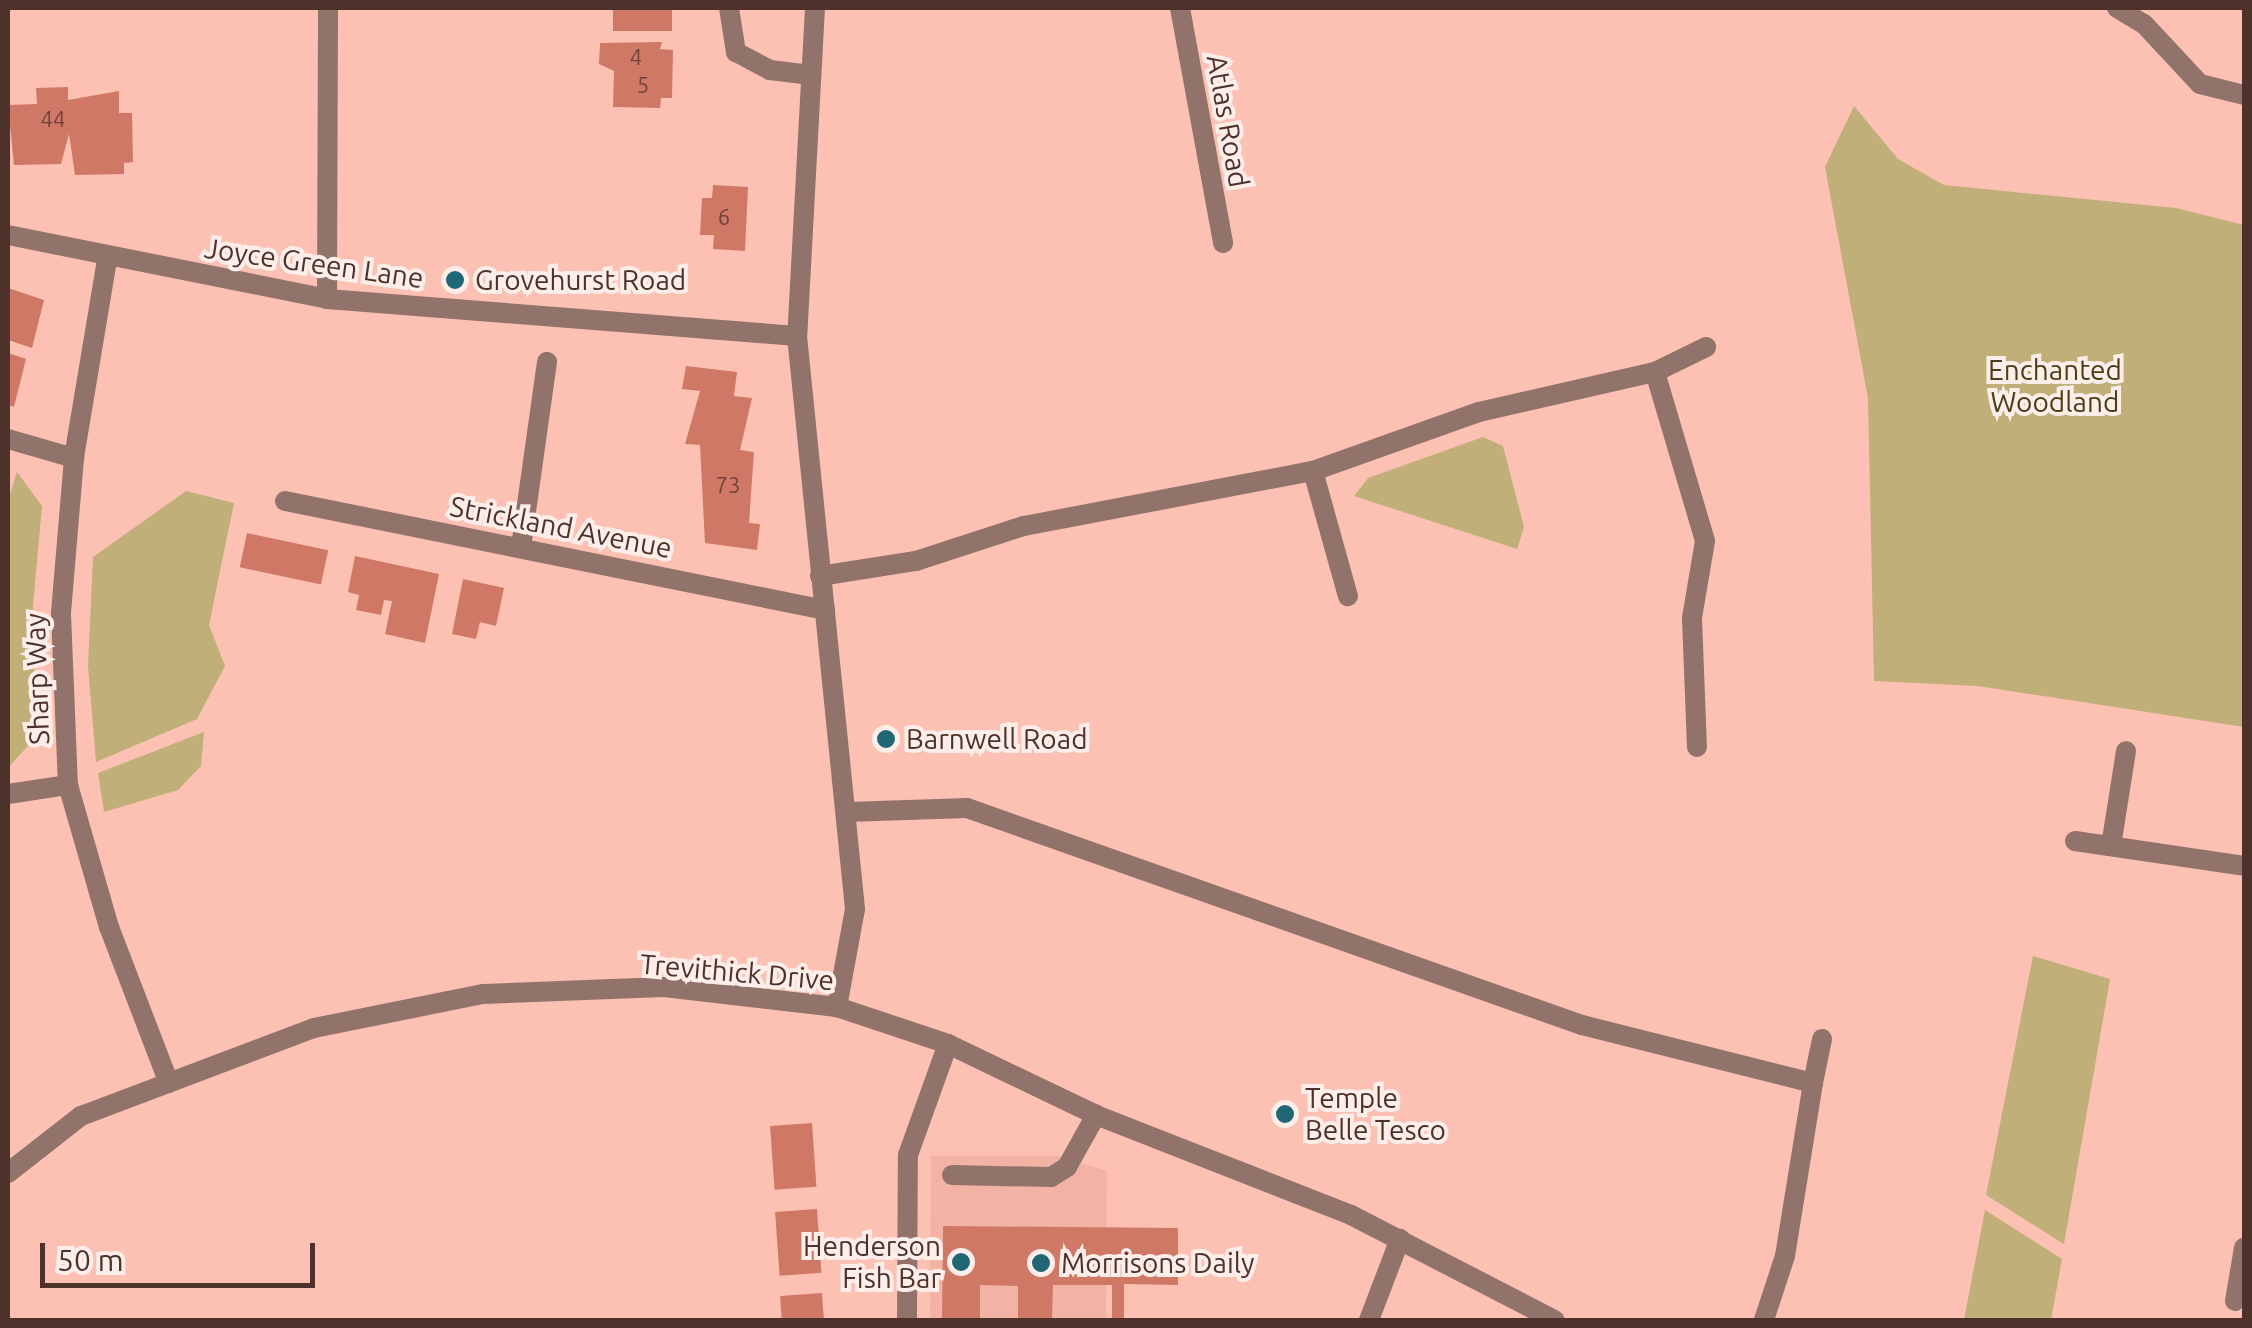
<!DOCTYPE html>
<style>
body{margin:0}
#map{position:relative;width:2252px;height:1328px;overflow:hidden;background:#fdc1b3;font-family:Ubuntu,sans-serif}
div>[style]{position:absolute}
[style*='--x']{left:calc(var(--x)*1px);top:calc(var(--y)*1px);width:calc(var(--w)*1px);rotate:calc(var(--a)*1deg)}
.built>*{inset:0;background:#f3b3a4}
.green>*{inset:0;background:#c0af79}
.building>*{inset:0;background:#cf7865;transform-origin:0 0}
.service>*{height:20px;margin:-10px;padding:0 10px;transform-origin:10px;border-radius:10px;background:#92736c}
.minor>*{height:20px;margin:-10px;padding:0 10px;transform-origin:10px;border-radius:10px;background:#92736c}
.tertiary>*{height:20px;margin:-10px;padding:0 10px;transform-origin:10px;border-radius:10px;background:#92736c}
.dots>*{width:28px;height:28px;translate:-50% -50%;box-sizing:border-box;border:5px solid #feeeea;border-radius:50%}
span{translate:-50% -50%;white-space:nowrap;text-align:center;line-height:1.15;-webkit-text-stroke:8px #feeeea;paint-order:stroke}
.number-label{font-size:22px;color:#6f433a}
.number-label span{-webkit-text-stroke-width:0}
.street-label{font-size:28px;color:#4f312b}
.poi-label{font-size:28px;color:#4f312b}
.left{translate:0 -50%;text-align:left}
.right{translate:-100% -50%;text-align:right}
.park-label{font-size:28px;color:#4a3f19}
.frame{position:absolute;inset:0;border:10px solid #4f312b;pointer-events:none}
.scale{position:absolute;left:40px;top:1243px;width:275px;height:45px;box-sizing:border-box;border:5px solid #4f312b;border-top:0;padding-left:12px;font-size:30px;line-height:35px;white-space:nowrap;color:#4f312b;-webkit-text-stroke:8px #feeeea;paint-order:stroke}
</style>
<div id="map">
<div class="built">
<div style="clip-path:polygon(931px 1156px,1059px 1156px,1107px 1171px,1106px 1320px,930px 1320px)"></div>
</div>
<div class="green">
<div style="clip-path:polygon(1854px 106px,1898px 159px,1944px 185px,2176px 208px,2244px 225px,2244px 727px,1978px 686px,1874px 681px,1868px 398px,1825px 167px)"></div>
<div style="clip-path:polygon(1483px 437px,1503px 446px,1524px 527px,1517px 549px,1354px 496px,1368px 478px)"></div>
<div style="clip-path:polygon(17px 472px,42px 506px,33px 606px,35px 738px,8px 768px,8px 501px)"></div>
<div style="clip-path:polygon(186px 491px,234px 503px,209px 625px,225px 666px,197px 719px,96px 762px,88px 666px,93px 557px)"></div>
<div style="clip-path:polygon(204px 732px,201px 766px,178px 790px,104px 812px,98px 773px)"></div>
<div style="clip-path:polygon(2033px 956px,2110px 979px,2064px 1244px,1986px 1195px)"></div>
<div style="clip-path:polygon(1985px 1210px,2062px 1259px,2051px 1320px,1964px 1320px)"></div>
</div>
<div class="building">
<div style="left:613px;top:8px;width:59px;height:23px"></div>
<div style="clip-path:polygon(662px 42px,660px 49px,673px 50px,672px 98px,661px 98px,660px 108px,613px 107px,614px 71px,599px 64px,600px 43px)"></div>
<div style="clip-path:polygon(68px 87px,68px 100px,119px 91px,119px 113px,132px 113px,133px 162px,124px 163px,124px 174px,75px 175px,69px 134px,61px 164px,14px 165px,8px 105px,37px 104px,36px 88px)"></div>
<div style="clip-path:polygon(713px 185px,748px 187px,745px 251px,713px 249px,714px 235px,700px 235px,702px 198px,712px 198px)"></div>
<div style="clip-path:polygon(8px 288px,44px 300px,32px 348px,8px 340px)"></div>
<div style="clip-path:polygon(8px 353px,26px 359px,14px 407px,8px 405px)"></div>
<div style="clip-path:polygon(686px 366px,737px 372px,734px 396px,752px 398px,740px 450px,754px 452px,749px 523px,760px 524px,757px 550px,705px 543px,700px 445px,685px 444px,700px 391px,682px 389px)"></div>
<div style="left:247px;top:533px;width:83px;height:35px;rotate:12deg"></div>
<div style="clip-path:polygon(355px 556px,439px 574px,425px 643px,385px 634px,392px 601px,384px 600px,381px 615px,356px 610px,359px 595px,348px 592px)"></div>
<div style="clip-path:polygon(463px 579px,504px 588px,496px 626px,480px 622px,476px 639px,452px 634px)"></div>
<div style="left:812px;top:1123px;width:64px;height:42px;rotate:86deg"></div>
<div style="left:817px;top:1209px;width:64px;height:42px;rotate:86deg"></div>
<div style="clip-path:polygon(943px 1226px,1178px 1228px,1178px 1285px,1124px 1284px,1124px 1320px,1112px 1320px,1112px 1285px,1053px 1285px,1052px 1320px,1018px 1320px,1018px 1286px,980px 1285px,980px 1320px,942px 1320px)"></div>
<div style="left:822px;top:1293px;width:27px;height:42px;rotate:86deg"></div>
</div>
<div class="service">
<div style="--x:729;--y:8;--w:45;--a:81"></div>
<div style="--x:736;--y:52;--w:38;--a:28"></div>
<div style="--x:770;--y:70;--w:41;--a:7"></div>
<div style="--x:521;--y:547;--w:187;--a:-82"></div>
<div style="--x:847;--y:812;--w:120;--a:-1.9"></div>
<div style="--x:967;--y:808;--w:652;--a:19.44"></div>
<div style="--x:1582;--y:1025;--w:238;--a:14.1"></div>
<div style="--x:1813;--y:1083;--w:175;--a:99.2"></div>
<div style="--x:1785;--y:1256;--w:67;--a:108.2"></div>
<div style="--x:1813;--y:1083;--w:45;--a:-78.4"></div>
<div style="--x:952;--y:1175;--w:99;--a:1.2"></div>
<div style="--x:1051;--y:1177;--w:19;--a:-32"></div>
<div style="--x:1067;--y:1167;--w:60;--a:-60.9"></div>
<div style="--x:2235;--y:1301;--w:54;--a:-80.4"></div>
</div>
<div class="minor">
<div style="--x:815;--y:8;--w:328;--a:93.1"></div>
<div style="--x:797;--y:336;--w:576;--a:84.22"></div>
<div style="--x:855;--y:909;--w:100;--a:100.4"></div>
<div style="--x:1180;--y:8;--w:239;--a:79.6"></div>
<div style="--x:2117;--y:8;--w:31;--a:31"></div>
<div style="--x:2144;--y:24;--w:82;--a:47"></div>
<div style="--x:2200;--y:84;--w:45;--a:14"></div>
<div style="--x:8;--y:235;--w:325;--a:11.3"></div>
<div style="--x:327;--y:299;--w:471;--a:4.5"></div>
<div style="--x:107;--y:260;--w:201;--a:99.5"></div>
<div style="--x:74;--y:458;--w:156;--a:94.8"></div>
<div style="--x:61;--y:613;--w:172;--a:87.7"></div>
<div style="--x:68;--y:785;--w:148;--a:73.9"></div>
<div style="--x:109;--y:927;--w:167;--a:69"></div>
<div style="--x:327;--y:299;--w:291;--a:-89.8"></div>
<div style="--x:1655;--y:372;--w:176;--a:73.5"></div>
<div style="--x:1705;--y:541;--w:78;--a:99.6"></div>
<div style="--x:1692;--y:618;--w:129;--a:87.8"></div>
<div style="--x:8;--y:439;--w:69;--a:16.1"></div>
<div style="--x:1313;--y:471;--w:130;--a:74.4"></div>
<div style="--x:285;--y:501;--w:551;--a:11.41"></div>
<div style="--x:820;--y:576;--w:97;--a:-8.9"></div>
<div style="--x:916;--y:561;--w:114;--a:-18"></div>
<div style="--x:1024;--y:526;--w:294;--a:-10.8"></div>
<div style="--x:1313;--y:471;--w:176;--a:-19.6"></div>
<div style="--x:1479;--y:412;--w:180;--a:-12.8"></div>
<div style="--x:1655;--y:372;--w:57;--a:-26.1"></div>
<div style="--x:8;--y:794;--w:61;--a:-8.5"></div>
<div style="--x:2075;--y:841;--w:171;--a:8.4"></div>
<div style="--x:2111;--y:846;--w:96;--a:-81"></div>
<div style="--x:907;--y:1320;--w:165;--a:-89.7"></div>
<div style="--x:908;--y:1155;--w:118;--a:-70.2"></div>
<div style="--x:1369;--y:1320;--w:87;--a:-69.1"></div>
</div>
<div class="tertiary">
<div style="--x:8;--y:1173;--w:93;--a:-38"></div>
<div style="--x:81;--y:1116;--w:249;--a:-20.7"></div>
<div style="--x:314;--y:1028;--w:172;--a:-11.4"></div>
<div style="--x:483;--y:994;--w:181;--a:-2.2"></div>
<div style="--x:664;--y:987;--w:174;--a:6.6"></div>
<div style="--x:837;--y:1007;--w:117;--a:18.4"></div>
<div style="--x:948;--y:1044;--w:164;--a:25.6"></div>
<div style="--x:1096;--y:1115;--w:274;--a:21.4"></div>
<div style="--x:1351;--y:1215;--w:229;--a:27.3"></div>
</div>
<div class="dots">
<div style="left:455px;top:280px;background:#206775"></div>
<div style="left:886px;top:739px;background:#206775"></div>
<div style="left:1285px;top:1114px;background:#206775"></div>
<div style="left:961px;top:1262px;background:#206775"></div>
<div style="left:1041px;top:1263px;background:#206775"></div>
</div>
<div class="number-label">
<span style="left:636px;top:57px">4</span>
<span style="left:643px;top:85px">5</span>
<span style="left:53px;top:119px">44</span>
<span style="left:724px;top:217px">6</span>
<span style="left:728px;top:485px">73</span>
</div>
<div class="street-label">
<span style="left:1228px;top:121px;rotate:80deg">Atlas Road</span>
<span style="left:314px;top:263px;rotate:8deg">Joyce Green Lane</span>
<span style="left:561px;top:527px;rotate:11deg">Strickland Avenue</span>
<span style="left:37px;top:679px;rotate:-92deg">Sharp Way</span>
<span style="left:737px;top:972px;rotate:5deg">Trevithick Drive</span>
</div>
<div class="poi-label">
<span class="left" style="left:475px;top:280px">Grovehurst Road</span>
<span class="left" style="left:906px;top:739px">Barnwell Road</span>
<span class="left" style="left:1305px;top:1114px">Temple<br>Belle Tesco</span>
<span class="right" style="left:941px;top:1262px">Henderson<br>Fish Bar</span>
<span class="left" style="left:1061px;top:1263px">Morrisons Daily</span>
</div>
<div class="park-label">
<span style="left:2055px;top:386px">Enchanted<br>Woodland</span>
</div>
<div class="frame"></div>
<div class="scale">50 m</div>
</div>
